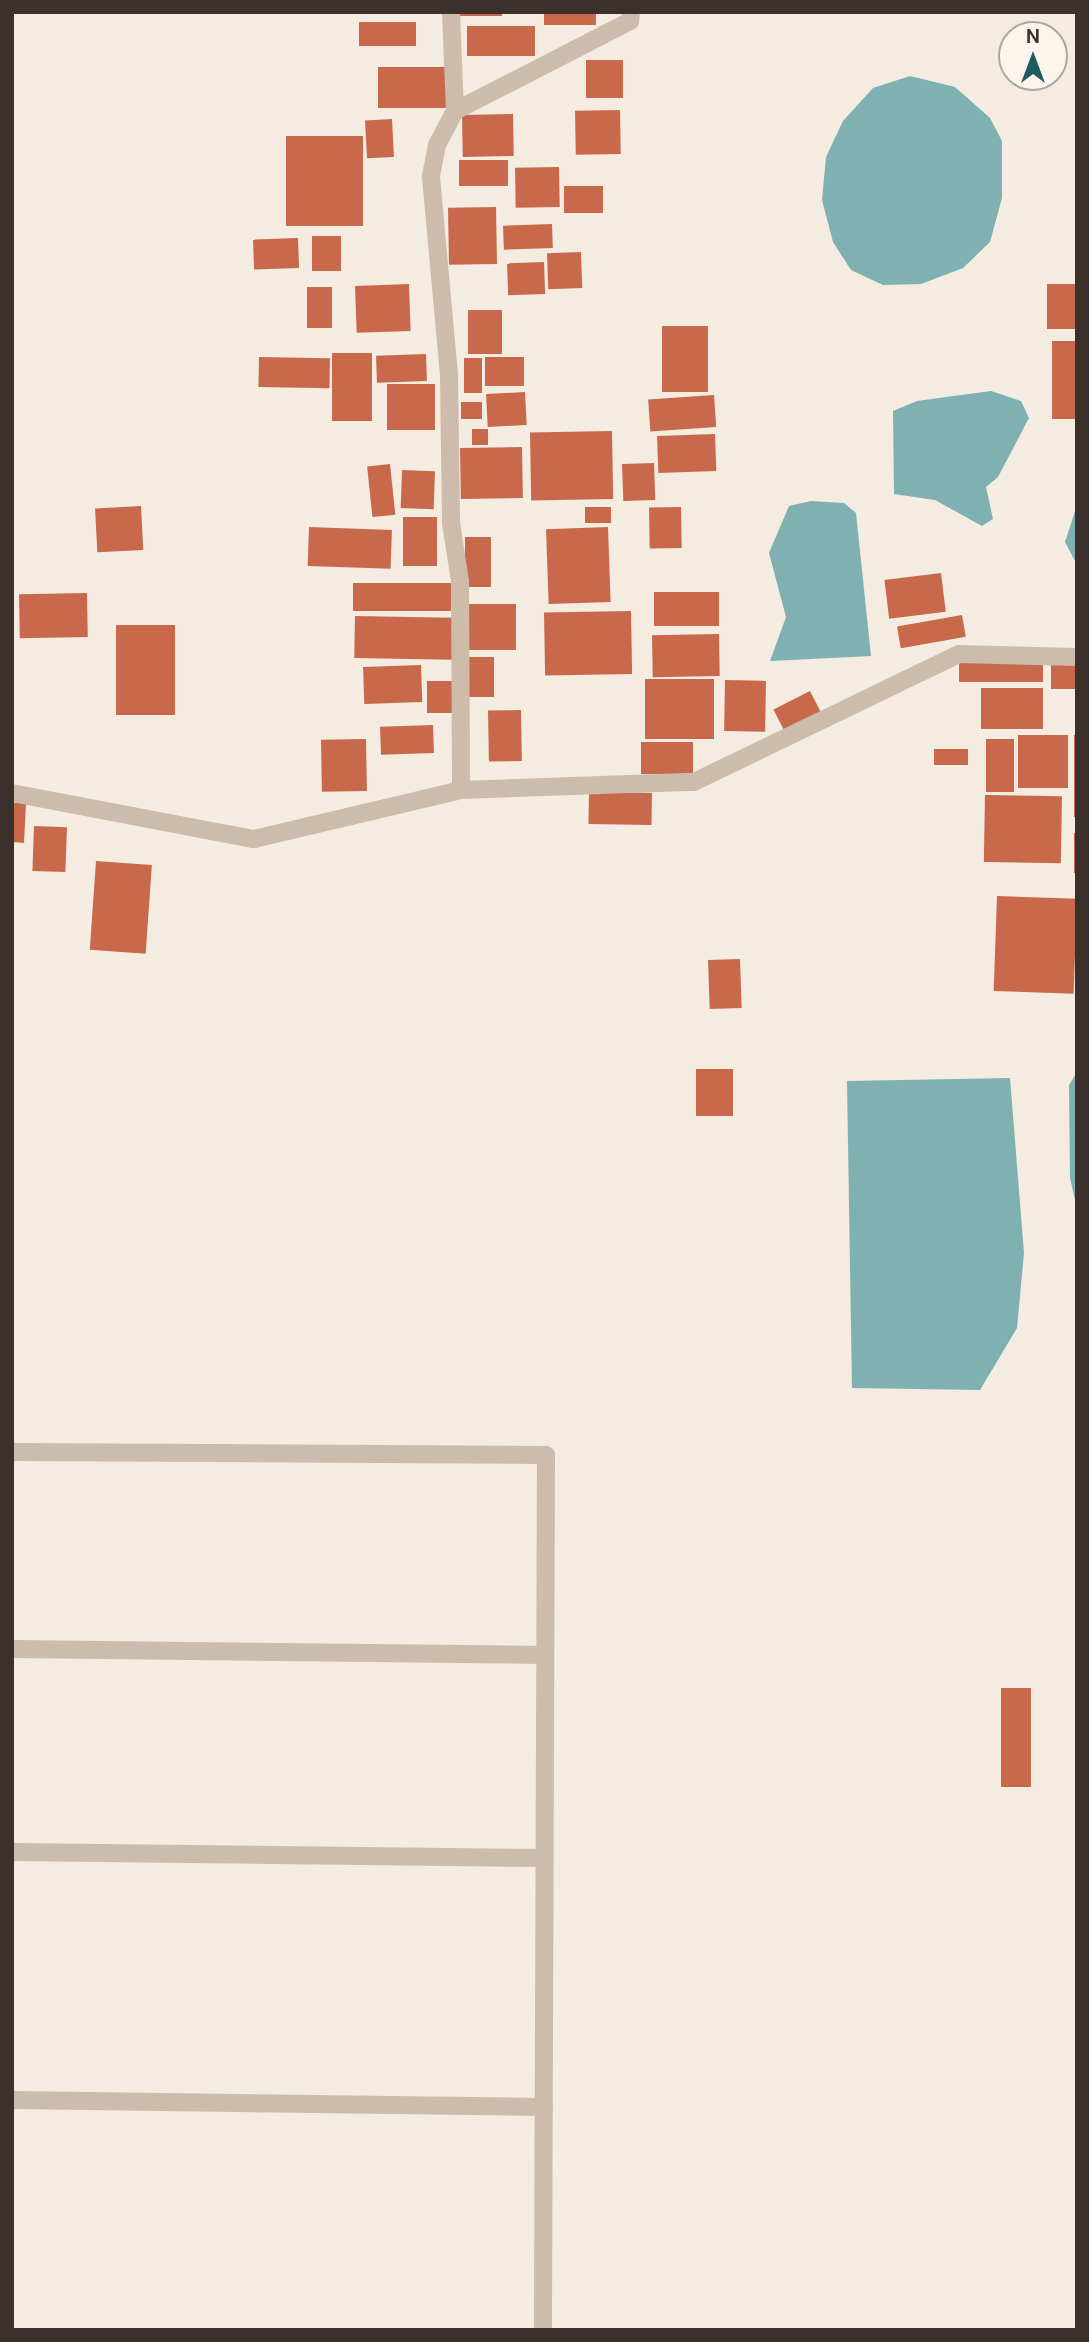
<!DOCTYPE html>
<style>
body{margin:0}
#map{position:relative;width:1089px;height:2342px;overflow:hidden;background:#f4ebe1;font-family:"DM Sans",sans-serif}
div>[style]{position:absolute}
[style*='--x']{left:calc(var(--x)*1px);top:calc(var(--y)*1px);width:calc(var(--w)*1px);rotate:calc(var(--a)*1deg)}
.water>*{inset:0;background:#7fb0b2}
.building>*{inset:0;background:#c8694b;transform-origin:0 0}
.street>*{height:18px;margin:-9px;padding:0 9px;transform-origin:9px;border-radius:9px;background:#cdbbac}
span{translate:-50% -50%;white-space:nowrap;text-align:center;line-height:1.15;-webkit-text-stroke:7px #fbf5ee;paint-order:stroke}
.frame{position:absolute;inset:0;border:14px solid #3b302b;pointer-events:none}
.north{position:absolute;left:998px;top:21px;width:70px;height:70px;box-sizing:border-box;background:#fbf5ee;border:2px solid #aea6a0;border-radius:50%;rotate:0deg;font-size:19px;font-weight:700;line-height:28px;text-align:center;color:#3b302b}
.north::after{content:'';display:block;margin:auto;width:24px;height:32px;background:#1f5a5e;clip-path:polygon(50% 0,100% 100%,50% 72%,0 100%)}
</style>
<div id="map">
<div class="water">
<div style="clip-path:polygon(910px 76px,955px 87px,990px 118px,1002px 141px,1002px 198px,990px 242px,963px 268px,921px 284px,883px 285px,851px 270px,833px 242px,822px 200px,826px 157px,843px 121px,873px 88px)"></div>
<div style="clip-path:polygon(991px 391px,1021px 401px,1029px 418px,998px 477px,986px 487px,993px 519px,982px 526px,935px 500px,894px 494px,893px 411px,917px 401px)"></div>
<div style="clip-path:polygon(811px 501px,844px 503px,856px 513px,871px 656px,770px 661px,786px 617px,769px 553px,789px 506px)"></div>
<div style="clip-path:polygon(1077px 505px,1077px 565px,1065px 542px)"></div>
<div style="clip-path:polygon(1077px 1072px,1077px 1209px,1070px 1178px,1069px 1085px)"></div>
<div style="clip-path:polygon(1010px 1078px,1024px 1253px,1017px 1328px,980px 1390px,852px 1388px,847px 1081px)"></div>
</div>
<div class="building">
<div style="left:458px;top:12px;width:44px;height:4px"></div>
<div style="left:544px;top:12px;width:52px;height:13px"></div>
<div style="left:359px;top:22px;width:57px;height:24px"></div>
<div style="left:535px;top:26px;width:30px;height:68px;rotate:90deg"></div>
<div style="left:623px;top:60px;width:38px;height:37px;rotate:90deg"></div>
<div style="left:449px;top:67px;width:41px;height:71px;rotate:90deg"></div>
<div style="left:620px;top:110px;width:44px;height:45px;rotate:89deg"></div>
<div style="left:513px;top:114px;width:42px;height:51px;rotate:89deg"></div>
<div style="left:392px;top:119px;width:38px;height:27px;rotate:87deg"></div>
<div style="left:286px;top:136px;width:77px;height:90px"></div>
<div style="left:459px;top:160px;width:49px;height:26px"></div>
<div style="left:559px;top:167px;width:40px;height:44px;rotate:89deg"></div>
<div style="left:564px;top:186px;width:39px;height:27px"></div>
<div style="left:496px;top:207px;width:57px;height:48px;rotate:89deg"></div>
<div style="left:552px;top:224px;width:24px;height:49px;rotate:88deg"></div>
<div style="left:312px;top:236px;width:29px;height:35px"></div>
<div style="left:298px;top:238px;width:30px;height:45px;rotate:88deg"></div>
<div style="left:581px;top:252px;width:36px;height:34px;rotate:88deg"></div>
<div style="left:544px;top:262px;width:32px;height:37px;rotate:88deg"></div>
<div style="left:409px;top:284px;width:47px;height:54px;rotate:88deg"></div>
<div style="left:1047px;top:284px;width:30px;height:45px"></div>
<div style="left:307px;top:287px;width:25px;height:41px"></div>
<div style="left:468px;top:310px;width:34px;height:44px"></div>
<div style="left:662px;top:326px;width:46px;height:66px"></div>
<div style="left:1052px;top:341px;width:25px;height:78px"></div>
<div style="left:332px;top:353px;width:40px;height:68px"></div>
<div style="left:426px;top:354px;width:27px;height:50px;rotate:88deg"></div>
<div style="left:259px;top:357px;width:71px;height:30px;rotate:1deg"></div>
<div style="left:485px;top:357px;width:39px;height:29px"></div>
<div style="left:482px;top:358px;width:35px;height:18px;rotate:90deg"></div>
<div style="left:435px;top:384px;width:46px;height:48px;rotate:90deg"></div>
<div style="left:525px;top:392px;width:33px;height:39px;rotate:87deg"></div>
<div style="left:714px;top:395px;width:32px;height:66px;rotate:86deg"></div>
<div style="left:461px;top:402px;width:21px;height:17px"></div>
<div style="left:472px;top:429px;width:16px;height:16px"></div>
<div style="left:612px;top:431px;width:68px;height:82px;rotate:89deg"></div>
<div style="left:715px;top:434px;width:37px;height:58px;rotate:88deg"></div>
<div style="left:522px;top:447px;width:51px;height:62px;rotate:89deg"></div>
<div style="left:654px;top:463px;width:37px;height:32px;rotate:88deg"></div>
<div style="left:390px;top:464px;width:51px;height:23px;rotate:84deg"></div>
<div style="left:402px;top:470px;width:33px;height:38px;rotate:2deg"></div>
<div style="left:141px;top:506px;width:44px;height:46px;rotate:87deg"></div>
<div style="left:585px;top:507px;width:26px;height:16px"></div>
<div style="left:681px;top:507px;width:41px;height:32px;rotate:89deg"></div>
<div style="left:403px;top:517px;width:34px;height:49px"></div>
<div style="left:309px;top:527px;width:83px;height:39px;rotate:2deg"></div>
<div style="left:608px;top:527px;width:75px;height:62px;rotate:88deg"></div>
<div style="left:465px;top:537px;width:26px;height:50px"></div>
<div style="left:941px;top:573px;width:39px;height:57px;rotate:83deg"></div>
<div style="left:353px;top:583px;width:98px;height:28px"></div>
<div style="left:719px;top:592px;width:34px;height:65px;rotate:90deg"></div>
<div style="left:87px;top:593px;width:44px;height:68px;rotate:89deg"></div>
<div style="left:467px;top:604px;width:49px;height:46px"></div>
<div style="left:631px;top:611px;width:63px;height:87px;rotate:89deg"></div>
<div style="left:962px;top:615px;width:22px;height:66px;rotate:80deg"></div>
<div style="left:355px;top:616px;width:98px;height:42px;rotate:1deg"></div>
<div style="left:116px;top:625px;width:59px;height:90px"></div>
<div style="left:719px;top:634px;width:42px;height:67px;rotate:89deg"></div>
<div style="left:467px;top:657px;width:27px;height:40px"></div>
<div style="left:959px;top:658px;width:84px;height:24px"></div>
<div style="left:1051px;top:664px;width:26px;height:25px"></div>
<div style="left:421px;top:665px;width:37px;height:58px;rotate:88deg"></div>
<div style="left:645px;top:679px;width:69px;height:60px"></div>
<div style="left:725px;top:680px;width:41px;height:51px;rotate:1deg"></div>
<div style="left:427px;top:681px;width:27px;height:32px"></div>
<div style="left:981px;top:688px;width:62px;height:41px"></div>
<div style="left:810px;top:691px;width:27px;height:41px;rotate:63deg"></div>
<div style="left:521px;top:710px;width:51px;height:33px;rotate:89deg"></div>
<div style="left:433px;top:725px;width:28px;height:53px;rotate:88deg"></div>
<div style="left:1018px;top:735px;width:50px;height:53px"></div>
<div style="left:1074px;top:735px;width:3px;height:82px"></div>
<div style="left:366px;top:739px;width:52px;height:45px;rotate:89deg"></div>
<div style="left:986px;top:739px;width:28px;height:53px"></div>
<div style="left:641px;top:742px;width:52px;height:32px"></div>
<div style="left:934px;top:749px;width:34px;height:16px"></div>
<div style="left:589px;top:792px;width:63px;height:32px;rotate:1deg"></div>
<div style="left:985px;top:795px;width:77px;height:67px;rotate:1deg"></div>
<div style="clip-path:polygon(12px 803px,26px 803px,24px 843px,12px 842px)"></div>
<div style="left:34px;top:826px;width:33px;height:45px;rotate:2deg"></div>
<div style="left:1074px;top:833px;width:3px;height:40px"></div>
<div style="left:96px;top:861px;width:56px;height:89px;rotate:4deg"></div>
<div style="left:997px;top:896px;width:80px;height:95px;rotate:2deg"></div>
<div style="left:740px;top:959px;width:49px;height:32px;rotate:88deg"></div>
<div style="left:696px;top:1069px;width:37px;height:47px"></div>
<div style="left:1001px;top:1688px;width:30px;height:99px"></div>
</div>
<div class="street">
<div style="--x:451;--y:12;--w:99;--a:87.7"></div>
<div style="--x:455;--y:111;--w:38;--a:118"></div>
<div style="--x:437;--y:145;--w:33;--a:101"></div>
<div style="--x:431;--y:177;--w:200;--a:84.8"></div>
<div style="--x:449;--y:376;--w:147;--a:89.2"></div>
<div style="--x:451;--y:523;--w:59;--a:81.2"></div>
<div style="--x:460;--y:581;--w:209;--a:89.7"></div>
<div style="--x:455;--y:111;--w:197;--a:-27.2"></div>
<div style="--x:630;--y:21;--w:9;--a:-84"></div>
<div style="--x:12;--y:793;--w:246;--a:10.8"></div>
<div style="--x:254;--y:839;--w:213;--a:-13.3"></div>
<div style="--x:461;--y:790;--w:233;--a:-2"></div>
<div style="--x:694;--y:782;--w:294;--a:-25.8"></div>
<div style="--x:959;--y:654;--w:118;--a:1.5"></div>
<div style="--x:12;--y:1452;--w:534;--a:0.32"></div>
<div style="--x:546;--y:1455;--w:875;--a:90.2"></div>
<div style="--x:12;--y:1649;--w:533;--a:0.64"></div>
<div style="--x:12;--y:1852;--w:532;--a:0.65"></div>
<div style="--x:12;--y:2100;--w:532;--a:0.75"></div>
</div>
<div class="frame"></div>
<div class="north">N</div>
</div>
